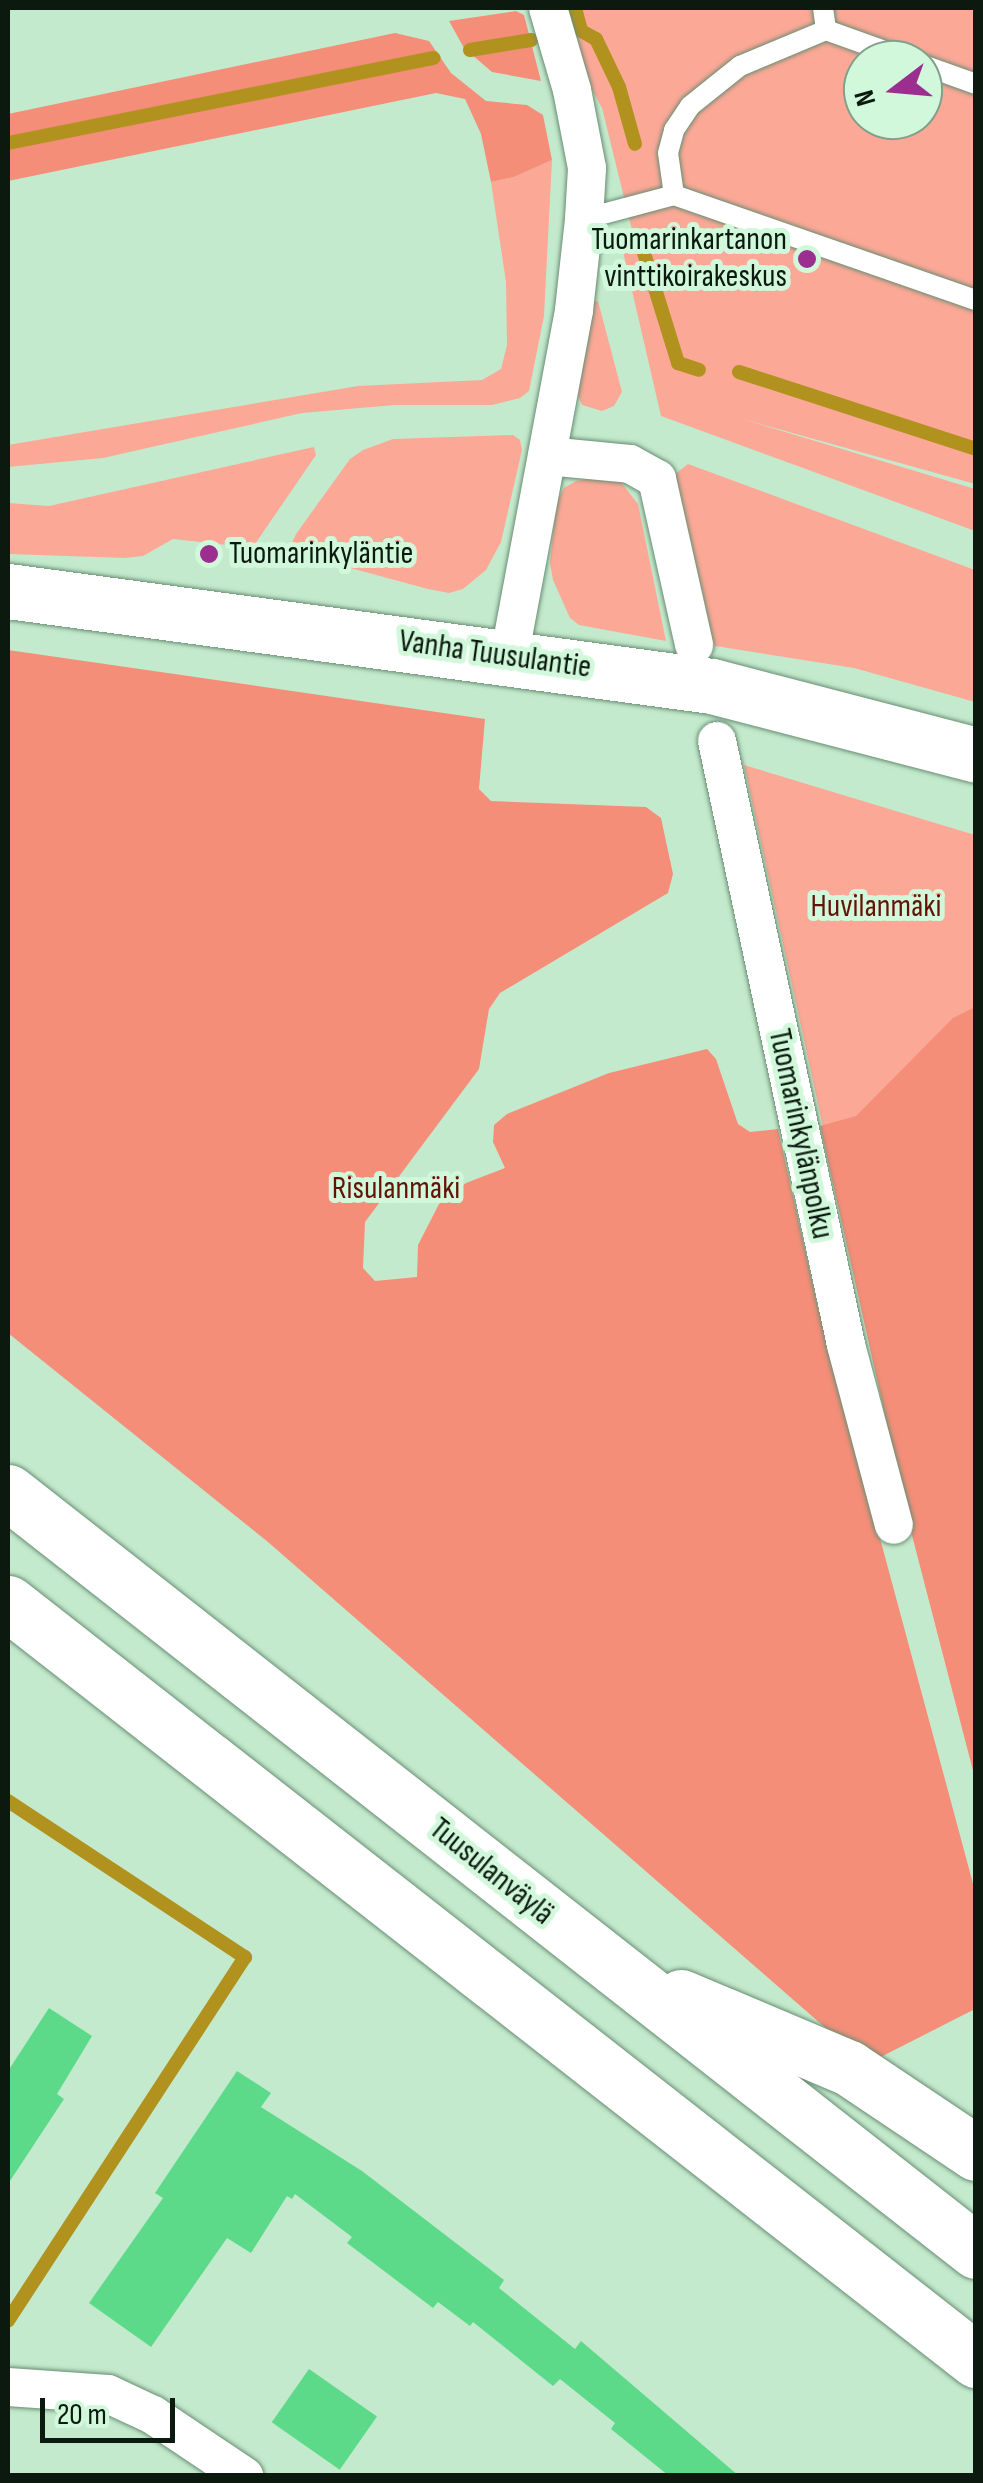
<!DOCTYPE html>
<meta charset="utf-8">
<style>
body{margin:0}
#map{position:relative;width:983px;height:2483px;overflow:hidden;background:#c4eacd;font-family:"Sofia Sans Condensed",sans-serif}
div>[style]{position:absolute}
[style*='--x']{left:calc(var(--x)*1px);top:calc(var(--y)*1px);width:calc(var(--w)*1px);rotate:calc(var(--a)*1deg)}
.green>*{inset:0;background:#fca897}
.forest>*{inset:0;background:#f48e79}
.stream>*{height:14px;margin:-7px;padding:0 7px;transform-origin:7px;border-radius:7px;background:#b1921f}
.building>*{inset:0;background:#5dda89;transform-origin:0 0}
.roads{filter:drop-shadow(0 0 2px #698d73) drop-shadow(0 0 2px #698d73)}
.service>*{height:20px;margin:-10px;padding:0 10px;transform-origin:10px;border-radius:10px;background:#fff}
.minor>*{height:38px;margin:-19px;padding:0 19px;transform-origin:19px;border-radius:19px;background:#fff}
.primary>*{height:55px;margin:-27.5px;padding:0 27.5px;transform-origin:27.5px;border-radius:27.5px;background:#fff}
.motorway>*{height:55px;margin:-27.5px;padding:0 27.5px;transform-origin:27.5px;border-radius:27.5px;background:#fff}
.dots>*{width:28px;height:28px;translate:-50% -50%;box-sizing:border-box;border:5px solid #d1f8da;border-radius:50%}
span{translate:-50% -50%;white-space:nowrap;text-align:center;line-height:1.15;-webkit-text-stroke:10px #d1f8da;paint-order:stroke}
.poi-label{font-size:32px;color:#0b190f}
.right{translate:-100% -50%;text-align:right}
.left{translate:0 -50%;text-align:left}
.street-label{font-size:32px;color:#0b190f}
.park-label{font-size:32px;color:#631306}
.frame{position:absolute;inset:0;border:10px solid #0b190f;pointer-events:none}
.north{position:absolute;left:843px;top:40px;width:100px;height:100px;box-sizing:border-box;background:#d1f8da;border:2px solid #829f89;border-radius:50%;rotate:254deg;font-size:28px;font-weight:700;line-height:40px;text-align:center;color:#0b190f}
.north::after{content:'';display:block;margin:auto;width:35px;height:45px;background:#9b2e8f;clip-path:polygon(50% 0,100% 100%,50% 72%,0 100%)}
.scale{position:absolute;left:40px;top:2398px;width:135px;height:45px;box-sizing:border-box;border:5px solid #0b190f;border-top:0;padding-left:12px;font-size:30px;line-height:35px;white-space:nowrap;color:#0b190f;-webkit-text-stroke:8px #d1f8da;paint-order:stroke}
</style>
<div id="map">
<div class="green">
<div style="clip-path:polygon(evenodd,565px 8px,975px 8px,975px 484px,739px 418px,975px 489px,975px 531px,661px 416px,624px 256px,623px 244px,633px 234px,602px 108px,590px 86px,565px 8px,863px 60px,923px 60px,923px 120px,863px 120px,863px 60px)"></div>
<div style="clip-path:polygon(552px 160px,544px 316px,529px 391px,520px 398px,492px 405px,395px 405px,302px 413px,103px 458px,8px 467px,8px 445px,358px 386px,482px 380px,501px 369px,507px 345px,506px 282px,491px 182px,514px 177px)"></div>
<div style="clip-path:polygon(598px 301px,622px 392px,614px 406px,602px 411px,582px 405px,576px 390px,593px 302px)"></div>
<div style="clip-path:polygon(513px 435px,520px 440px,522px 450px,501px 542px,486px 570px,463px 589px,449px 593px,428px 589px,295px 553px,292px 543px,296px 534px,350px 459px,363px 450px,393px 439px)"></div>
<div style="clip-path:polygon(314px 447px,316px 455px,255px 544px,236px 546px,173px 539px,143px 556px,125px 558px,8px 554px,8px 503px,49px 506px)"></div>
<div style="clip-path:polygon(688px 464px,975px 570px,975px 702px,854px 668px,709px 645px,674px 475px)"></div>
<div style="clip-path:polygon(606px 477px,620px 481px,638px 504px,666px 641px,579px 625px,570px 618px,553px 580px,550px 563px,556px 503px,564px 488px,576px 481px)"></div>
<div style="clip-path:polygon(744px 765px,975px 835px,975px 1778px,912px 1535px)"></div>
</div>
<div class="forest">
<div style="clip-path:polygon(516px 11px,524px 15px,541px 81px,492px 72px,464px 48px,449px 21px)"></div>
<div style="clip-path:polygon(395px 33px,429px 41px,451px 73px,486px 101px,527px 105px,543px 115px,552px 160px,514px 177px,491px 182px,481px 134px,465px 99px,436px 93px,8px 181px,8px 114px)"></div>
<div style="clip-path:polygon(8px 650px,485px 719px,479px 789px,491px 801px,646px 807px,661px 818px,673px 874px,668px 893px,500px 993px,489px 1009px,479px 1069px,365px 1222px,363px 1268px,375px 1281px,417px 1277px,418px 1245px,439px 1204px,466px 1183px,505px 1168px,493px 1142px,494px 1125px,507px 1114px,609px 1073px,707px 1049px,716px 1059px,738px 1124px,750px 1132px,778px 1129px,818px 1308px,975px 1891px,975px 2009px,867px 2064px,268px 1542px,8px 1333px)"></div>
<div style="clip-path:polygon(975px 1007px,975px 1778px,912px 1535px,820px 1126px,856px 1116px,953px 1018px)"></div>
</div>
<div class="stream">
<div style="--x:575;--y:8;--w:20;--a:75"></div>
<div style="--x:576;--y:28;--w:23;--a:29"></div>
<div style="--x:596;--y:39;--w:53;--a:64.4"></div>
<div style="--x:619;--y:87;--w:59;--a:74.3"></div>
<div style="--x:470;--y:50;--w:62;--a:-9.3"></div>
<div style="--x:8;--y:143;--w:434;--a:-11.3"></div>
<div style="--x:640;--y:240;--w:129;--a:72.8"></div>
<div style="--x:678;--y:363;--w:22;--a:18"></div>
<div style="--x:739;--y:372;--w:249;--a:18"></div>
<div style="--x:8;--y:1801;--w:284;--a:33.4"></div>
<div style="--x:245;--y:1957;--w:434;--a:123.1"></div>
</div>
<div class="building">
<div style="clip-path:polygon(49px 2008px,92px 2036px,57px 2094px,64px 2099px,8px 2184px,8px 2071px)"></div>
<div style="clip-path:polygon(237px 2071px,271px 2093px,261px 2107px,362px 2171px,504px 2280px,499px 2288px,575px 2349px,581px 2341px,739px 2476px,669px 2476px,611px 2429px,615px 2423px,560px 2379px,553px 2386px,473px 2322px,470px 2326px,438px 2302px,433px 2308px,347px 2243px,352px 2237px,295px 2194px,292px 2199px,287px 2196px,251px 2253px,227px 2238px,151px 2347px,89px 2303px,163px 2198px,155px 2193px)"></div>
<div style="left:309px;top:2369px;width:83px;height:65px;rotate:35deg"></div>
</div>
<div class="roads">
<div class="service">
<div style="--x:823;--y:8;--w:22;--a:82"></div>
<div style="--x:923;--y:65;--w:56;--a:19.7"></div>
<div style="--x:674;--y:195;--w:42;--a:-98.1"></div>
<div style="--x:668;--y:153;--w:24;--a:-75"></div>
<div style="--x:674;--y:130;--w:29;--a:-56"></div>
<div style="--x:690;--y:106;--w:64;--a:-38.7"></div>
<div style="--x:740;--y:66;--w:93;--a:-22.7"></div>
<div style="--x:826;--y:30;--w:89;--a:19.7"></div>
<div style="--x:584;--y:219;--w:93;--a:-14.9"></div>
<div style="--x:674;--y:195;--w:320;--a:19.2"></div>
</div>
<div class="minor">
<div style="--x:547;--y:456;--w:83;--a:5.5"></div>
<div style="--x:630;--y:464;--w:31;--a:29"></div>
<div style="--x:657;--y:479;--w:170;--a:77.4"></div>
<div style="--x:509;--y:658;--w:354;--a:-79.4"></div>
<div style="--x:574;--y:310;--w:92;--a:-83.7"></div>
<div style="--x:584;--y:219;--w:51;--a:-86.6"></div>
<div style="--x:587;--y:168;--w:79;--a:-100.9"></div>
<div style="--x:572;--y:90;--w:85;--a:-106.3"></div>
<div style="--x:717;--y:741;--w:618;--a:77.94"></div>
<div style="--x:846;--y:1345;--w:186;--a:75.1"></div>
<div style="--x:8;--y:2387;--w:100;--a:4"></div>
<div style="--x:108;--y:2394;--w:50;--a:25"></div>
<div style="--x:153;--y:2415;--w:110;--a:33.8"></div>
</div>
<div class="primary">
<div style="--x:8;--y:591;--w:710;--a:7.69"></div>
<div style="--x:712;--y:686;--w:273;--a:14.6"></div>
</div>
<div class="motorway">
<div style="--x:8;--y:1492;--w:1230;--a:38.1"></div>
<div style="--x:8;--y:1603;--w:1229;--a:38.03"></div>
<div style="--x:681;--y:1997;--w:182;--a:22.9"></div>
<div style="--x:849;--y:2068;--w:153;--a:33.8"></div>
</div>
</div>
<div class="dots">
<div style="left:807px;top:259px;background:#9b2e8f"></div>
<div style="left:209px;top:554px;background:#9b2e8f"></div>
</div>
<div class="poi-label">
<span class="right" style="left:787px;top:259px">Tuomarinkartanon<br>vinttikoirakeskus</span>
<span class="left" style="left:229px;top:554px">Tuomarinkyläntie</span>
</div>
<div class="street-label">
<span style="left:495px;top:655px;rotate:8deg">Vanha Tuusulantie</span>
<span style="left:800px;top:1134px;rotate:78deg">Tuomarinkylänpolku</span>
<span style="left:491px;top:1872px;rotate:39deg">Tuusulanväylä</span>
</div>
<div class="park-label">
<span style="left:876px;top:907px">Huvilanmäki</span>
<span style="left:396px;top:1189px">Risulanmäki</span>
</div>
<div class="frame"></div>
<div class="north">N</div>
<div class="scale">20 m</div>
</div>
